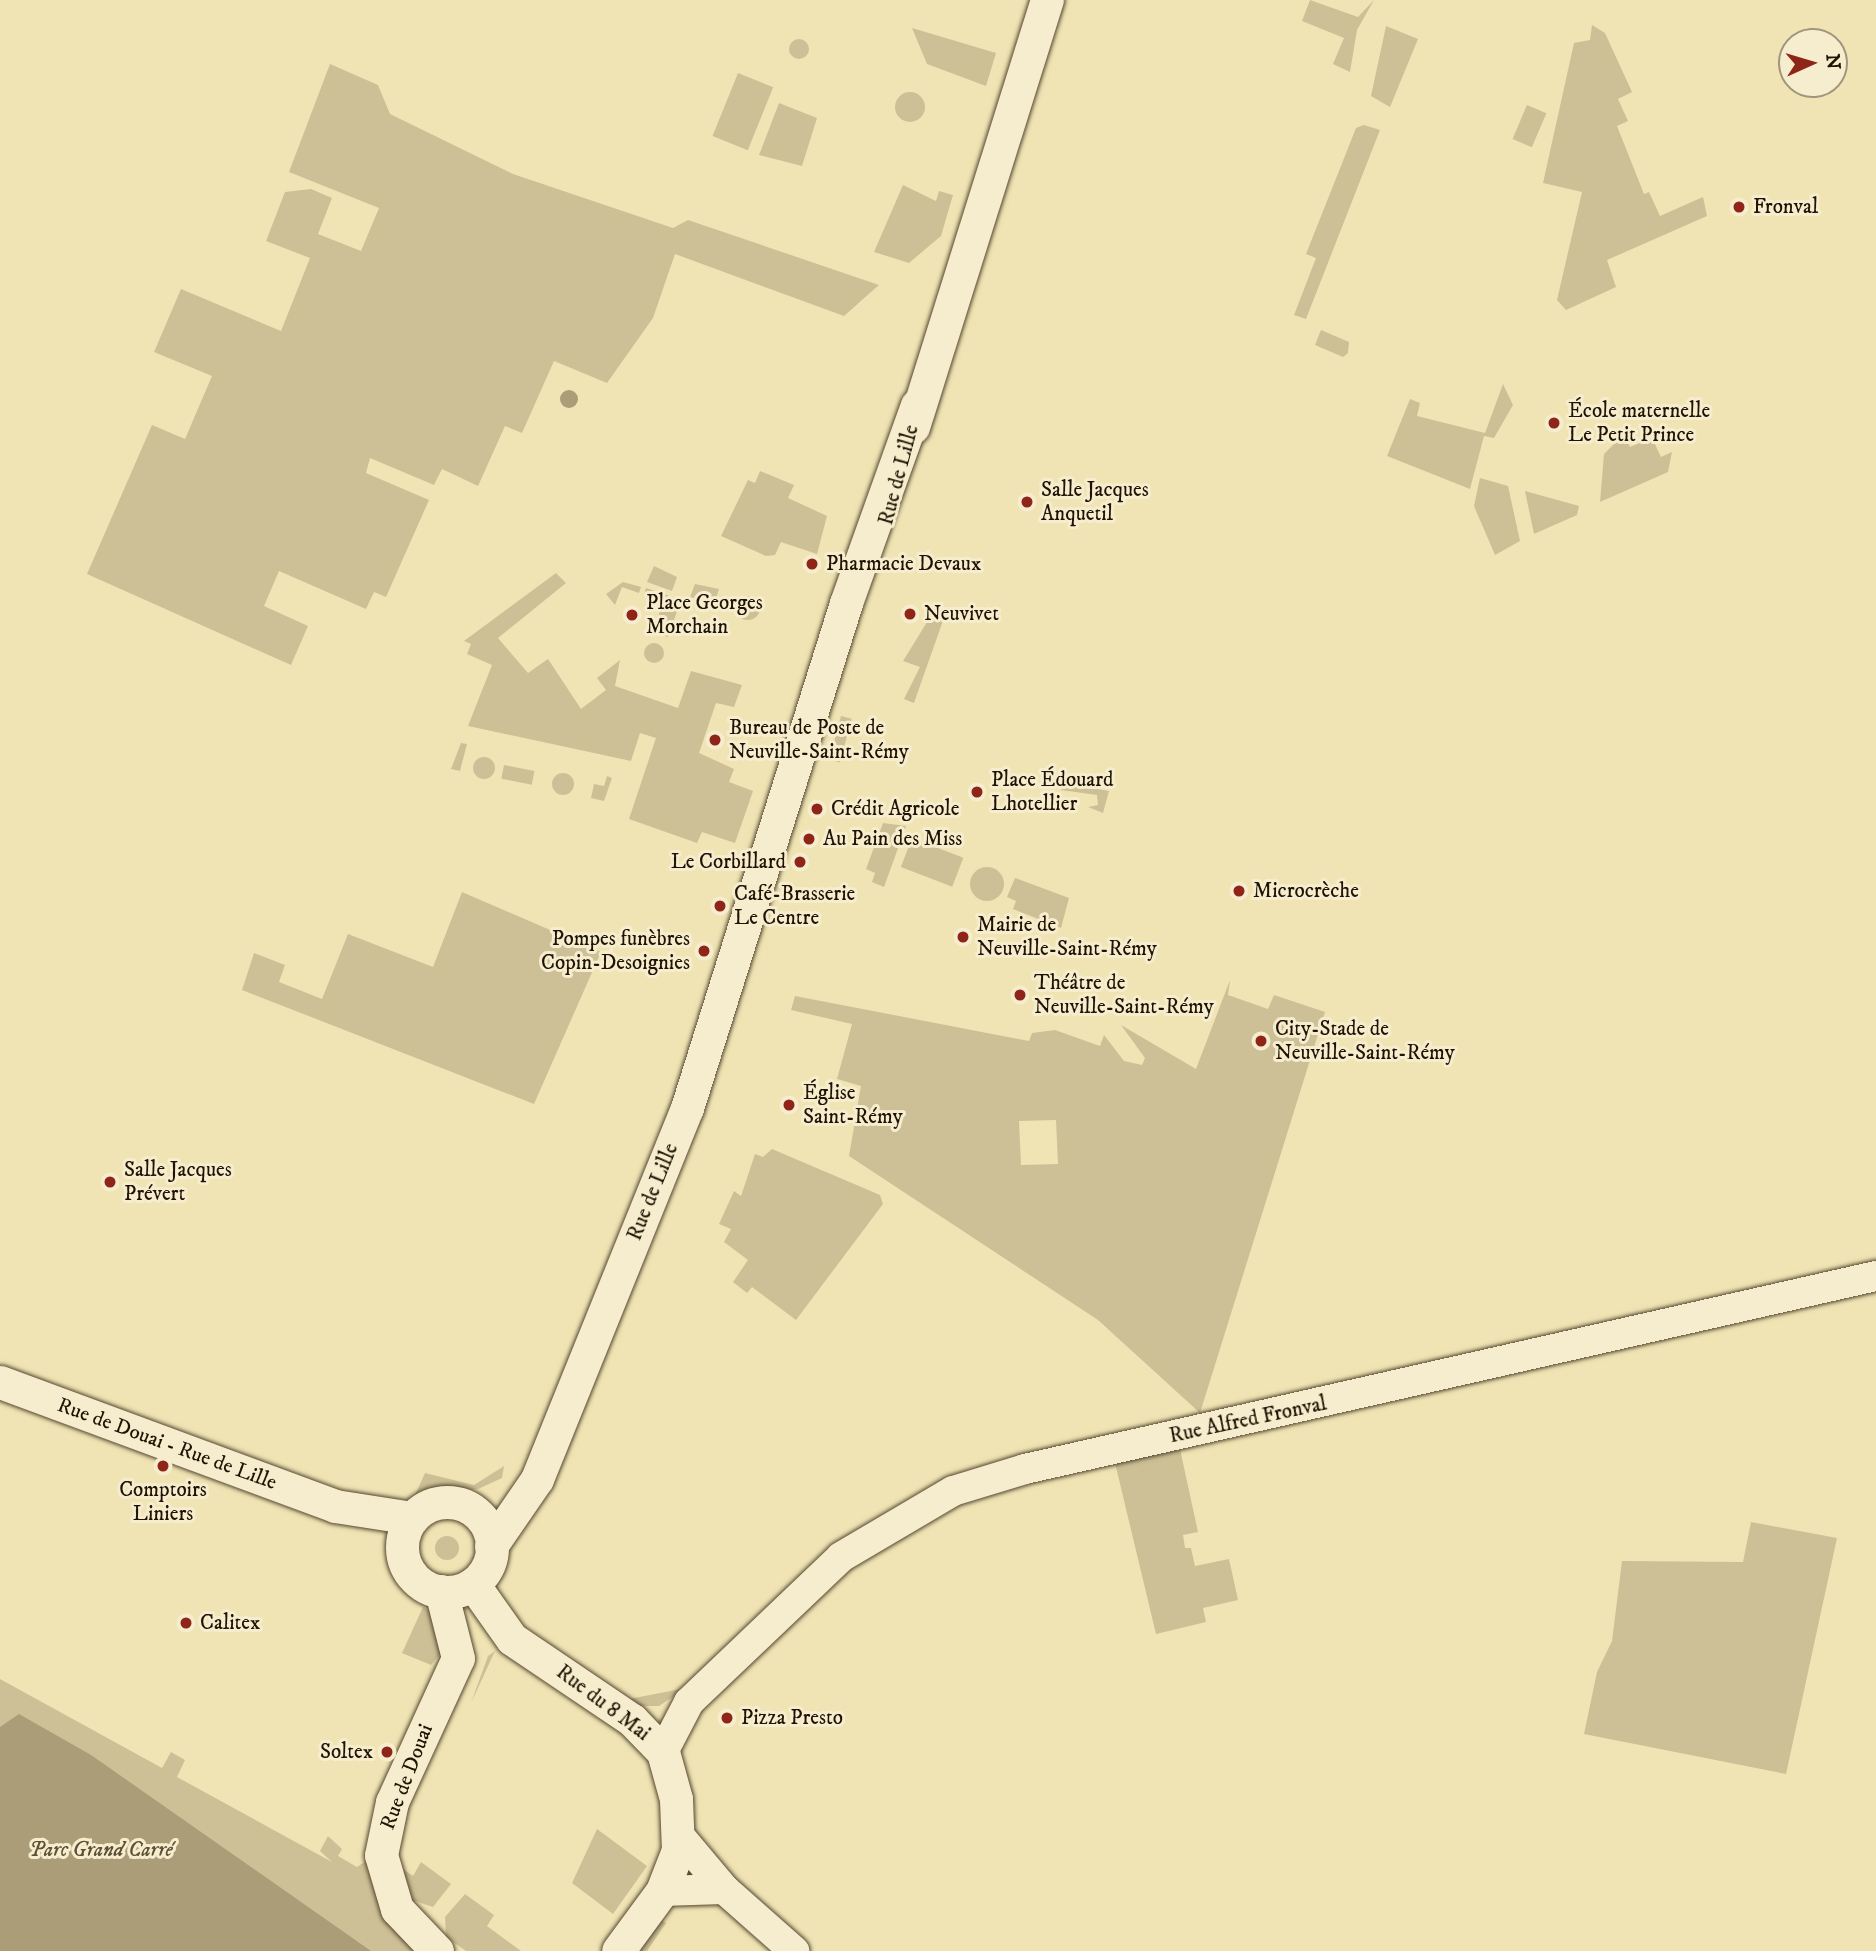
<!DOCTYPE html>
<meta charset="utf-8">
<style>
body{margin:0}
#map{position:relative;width:1876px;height:1951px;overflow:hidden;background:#f0e4b4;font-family:"IM FELL DW Pica",serif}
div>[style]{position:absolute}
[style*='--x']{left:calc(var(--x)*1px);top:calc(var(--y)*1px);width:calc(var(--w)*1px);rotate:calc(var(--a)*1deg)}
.green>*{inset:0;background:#cdc096;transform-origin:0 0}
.round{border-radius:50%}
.water>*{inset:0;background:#aa9d78}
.roads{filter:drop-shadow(0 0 2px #554730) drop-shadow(0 0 2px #554730)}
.tertiary>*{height:30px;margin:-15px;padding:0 15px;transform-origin:15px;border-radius:15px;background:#f5edce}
.secondary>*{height:33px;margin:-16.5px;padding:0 16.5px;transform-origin:16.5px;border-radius:16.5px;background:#f5edce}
.secondary>.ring{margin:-16.5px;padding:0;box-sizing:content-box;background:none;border:33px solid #f5edce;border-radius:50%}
.dots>*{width:19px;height:19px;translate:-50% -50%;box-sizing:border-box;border:4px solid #f5edce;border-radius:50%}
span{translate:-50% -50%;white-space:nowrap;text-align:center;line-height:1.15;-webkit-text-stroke:6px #f5edce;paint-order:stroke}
.poi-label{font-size:21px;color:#211304}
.left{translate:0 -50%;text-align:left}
.right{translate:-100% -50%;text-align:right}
.street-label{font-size:21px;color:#211304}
.park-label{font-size:21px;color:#5d5037;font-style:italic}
.north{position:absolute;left:1778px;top:28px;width:70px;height:70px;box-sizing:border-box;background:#f5edce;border:2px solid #a0967d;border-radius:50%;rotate:86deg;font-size:19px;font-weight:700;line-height:28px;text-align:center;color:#211304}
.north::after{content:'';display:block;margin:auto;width:24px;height:32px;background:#8f2418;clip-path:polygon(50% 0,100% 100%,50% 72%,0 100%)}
</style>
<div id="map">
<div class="green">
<div style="clip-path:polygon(1310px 0,1358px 17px,1374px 0,1357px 30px,1350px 72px,1333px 64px,1344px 38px,1302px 21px)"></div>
<div style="clip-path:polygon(1592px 25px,1605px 33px,1632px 92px,1618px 99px,1628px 121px,1617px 126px,1644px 194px,1649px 192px,1660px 216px,1703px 197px,1707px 216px,1607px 260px,1616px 287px,1566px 310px,1557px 300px,1582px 192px,1543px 183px,1574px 43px,1590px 40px)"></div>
<div style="clip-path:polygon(1386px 26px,1418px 39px,1390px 107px,1371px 96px)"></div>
<div style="clip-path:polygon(912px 28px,996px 53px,986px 86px,927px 64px)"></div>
<div class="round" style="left:789px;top:39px;width:20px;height:20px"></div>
<div style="clip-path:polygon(330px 64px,378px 85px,390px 114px,513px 174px,673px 228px,688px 220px,879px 285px,844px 316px,675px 254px,653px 318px,607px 383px,554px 361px,522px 433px,505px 426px,478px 486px,442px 469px,434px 485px,370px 458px,366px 473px,429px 500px,386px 597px,374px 592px,366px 609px,279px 571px,264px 606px,308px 626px,291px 665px,87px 574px,152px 425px,185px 439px,212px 376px,154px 352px,181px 289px,281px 331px,310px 258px,266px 241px,285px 192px,311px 189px,332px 198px,318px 234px,361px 251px,379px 208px,289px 172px)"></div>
<div style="left:738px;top:73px;width:38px;height:68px;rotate:22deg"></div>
<div class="round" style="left:895px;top:92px;width:30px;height:30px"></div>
<div style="clip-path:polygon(779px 103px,817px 118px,802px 166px,759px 155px)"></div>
<div style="left:1527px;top:105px;width:21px;height:37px;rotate:23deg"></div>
<div style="clip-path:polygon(1364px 125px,1380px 130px,1306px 319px,1294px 315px,1316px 258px,1306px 254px,1356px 128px)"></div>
<div style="clip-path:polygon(903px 185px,936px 201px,939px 191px,953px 195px,941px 236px,909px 263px,874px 252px)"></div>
<div style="clip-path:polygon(1321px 330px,1349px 342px,1348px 353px,1343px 357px,1315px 345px)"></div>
<div style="clip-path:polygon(1503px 384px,1513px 405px,1494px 438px,1484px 436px,1470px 489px,1387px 456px,1410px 399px,1420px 403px,1417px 416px,1485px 433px)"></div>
<div style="clip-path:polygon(1624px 434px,1630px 447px,1652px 438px,1661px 457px,1672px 452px,1668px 472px,1600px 502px,1604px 454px)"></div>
<div style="clip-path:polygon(760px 471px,794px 485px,788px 498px,827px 516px,817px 554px,781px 542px,775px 555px,766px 556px,721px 536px,748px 480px,755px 483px)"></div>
<div style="clip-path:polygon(1480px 478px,1508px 486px,1520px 541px,1495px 555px,1474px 506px)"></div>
<div style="clip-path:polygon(1525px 491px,1579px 506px,1577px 515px,1534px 534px)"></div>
<div style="clip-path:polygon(654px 566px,677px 577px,672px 591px,647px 582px)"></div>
<div style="clip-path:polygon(556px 573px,566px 583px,498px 638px,528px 673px,548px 659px,581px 709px,606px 690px,597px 678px,620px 660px,615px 686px,678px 708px,691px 671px,742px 685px,734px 707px,716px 703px,699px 753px,734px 769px,729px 782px,753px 791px,735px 843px,702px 832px,697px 843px,629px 819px,656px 738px,640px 733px,631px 761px,468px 726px,492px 665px,467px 654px,471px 644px,464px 641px)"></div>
<div style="clip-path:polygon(623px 582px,641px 587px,639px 593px,622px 587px,615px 605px,606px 594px)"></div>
<div style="clip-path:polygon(695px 584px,719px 589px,714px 605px,690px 597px)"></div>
<div style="clip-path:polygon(646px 588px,681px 600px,668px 637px,653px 632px,663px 602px,644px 594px)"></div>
<div class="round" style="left:736px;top:596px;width:24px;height:24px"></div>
<div style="clip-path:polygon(935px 609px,946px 612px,914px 703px,904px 699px,920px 667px,903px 661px)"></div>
<div class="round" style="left:644px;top:643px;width:20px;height:20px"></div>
<div style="left:841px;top:716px;width:11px;height:45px;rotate:15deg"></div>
<div style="clip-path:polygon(461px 743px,467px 744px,460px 771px,451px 769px)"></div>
<div class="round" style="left:473px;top:757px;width:22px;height:22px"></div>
<div style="left:504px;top:765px;width:31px;height:14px;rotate:11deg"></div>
<div class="round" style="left:552px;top:773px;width:22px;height:22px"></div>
<div style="clip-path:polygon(607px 776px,612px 778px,604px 801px,591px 798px,594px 784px,604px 786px)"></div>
<div style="clip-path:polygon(1065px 783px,1109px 791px,1103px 813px,1088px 807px,1098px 805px,1097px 795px,1061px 790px)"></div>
<div style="clip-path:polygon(883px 823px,906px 826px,884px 887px,872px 882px,875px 873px,866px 869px)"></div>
<div style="left:912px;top:838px;width:55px;height:31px;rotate:21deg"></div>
<div class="round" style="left:970px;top:867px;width:34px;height:34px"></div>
<div style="clip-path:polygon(1015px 878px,1069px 898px,1061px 928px,1013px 909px,1016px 901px,1007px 897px)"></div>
<div style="clip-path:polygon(462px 892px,601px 952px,534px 1104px,242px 990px,254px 953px,285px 965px,279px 982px,322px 999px,348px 934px,433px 967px)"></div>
<div style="clip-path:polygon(evenodd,1230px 980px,1228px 995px,1268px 1009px,1274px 995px,1325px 1012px,1200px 1413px,1098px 1320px,849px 1156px,861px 1086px,837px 1079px,852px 1024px,791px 1010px,795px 996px,1029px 1041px,1032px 1033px,1055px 1030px,1100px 1046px,1104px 1035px,1124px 1061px,1142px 1065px,1145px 1058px,1121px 1025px,1196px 1069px,1230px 980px,1056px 1120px,1058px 1164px,1021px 1165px,1019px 1121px,1056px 1120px)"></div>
<div style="clip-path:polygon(772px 1149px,880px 1195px,883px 1204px,796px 1320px,752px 1287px,747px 1293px,733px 1282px,748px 1260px,724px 1242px,731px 1229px,719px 1224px,734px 1191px,741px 1196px,755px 1154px,763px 1157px)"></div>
<div style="clip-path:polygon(1180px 1449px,1198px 1532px,1183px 1535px,1185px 1548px,1191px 1548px,1195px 1566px,1229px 1559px,1238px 1600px,1203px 1608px,1206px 1622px,1156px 1634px,1115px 1463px)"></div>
<div style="clip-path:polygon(504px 1466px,502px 1478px,478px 1489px,415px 1495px,425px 1473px,474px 1485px)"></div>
<div style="clip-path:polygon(1751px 1522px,1837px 1538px,1786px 1774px,1584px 1734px,1597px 1672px,1612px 1641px,1622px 1561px,1743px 1562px)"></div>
<div class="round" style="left:435px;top:1536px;width:24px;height:24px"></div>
<div style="clip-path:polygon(423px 1607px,431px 1612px,441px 1653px,431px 1665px,402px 1653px)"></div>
<div style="clip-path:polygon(495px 1651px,471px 1703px,488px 1656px)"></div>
<div style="clip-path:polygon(0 1679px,162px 1768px,171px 1752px,185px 1760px,177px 1777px,332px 1862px,320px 1851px,328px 1836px,342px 1849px,338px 1856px,357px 1867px,366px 1861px,420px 1951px,0 1951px)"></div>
<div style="clip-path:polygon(686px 1688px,659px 1706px,635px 1706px,629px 1699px)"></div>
<div style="clip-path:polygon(597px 1829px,647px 1866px,613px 1914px,572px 1883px)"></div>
<div style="clip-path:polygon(421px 1862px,451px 1884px,433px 1907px,412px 1900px,400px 1867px,413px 1876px)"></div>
<div style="clip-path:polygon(465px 1894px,494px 1915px,487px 1926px,521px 1951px,466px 1951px,446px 1937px,445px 1917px)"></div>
<div style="clip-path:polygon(657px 1917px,666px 1923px,647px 1951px,632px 1951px)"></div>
</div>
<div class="water">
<div class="round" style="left:560px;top:390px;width:18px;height:18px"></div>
<div style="clip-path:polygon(19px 1714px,91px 1755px,371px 1951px,0 1951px,0 1727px)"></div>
</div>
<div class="roads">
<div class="tertiary">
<div style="--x:663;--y:1752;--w:56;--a:-62.5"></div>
<div style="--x:689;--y:1702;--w:210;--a:-43.6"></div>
<div style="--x:841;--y:1557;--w:130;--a:-30.5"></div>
<div style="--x:953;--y:1491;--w:75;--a:-17"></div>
<div style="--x:1025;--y:1469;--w:873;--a:-12.78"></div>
<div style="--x:678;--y:1834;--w:72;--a:50.1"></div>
<div style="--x:724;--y:1889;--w:94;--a:41.5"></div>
<div style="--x:662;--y:1891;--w:62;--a:-1.8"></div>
</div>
<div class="secondary">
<div style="--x:913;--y:427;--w:448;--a:-72.6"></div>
<div style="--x:0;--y:1382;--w:357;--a:20.3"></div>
<div style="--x:335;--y:1506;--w:78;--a:8.9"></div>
<div class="ring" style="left:402px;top:1502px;width:57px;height:57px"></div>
<div style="--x:491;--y:1546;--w:81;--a:-55.5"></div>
<div style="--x:537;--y:1479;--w:400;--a:-68"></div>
<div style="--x:687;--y:1108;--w:529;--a:-72.52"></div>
<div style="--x:846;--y:603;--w:210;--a:-70.3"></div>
<div style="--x:473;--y:1584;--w:67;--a:54.7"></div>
<div style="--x:512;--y:1639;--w:145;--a:34"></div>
<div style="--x:632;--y:1720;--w:45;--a:45.9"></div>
<div style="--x:663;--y:1752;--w:49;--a:74.5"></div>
<div style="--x:676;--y:1799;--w:51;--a:87.8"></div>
<div style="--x:678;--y:1850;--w:44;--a:111.3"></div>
<div style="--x:662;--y:1891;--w:74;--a:126.3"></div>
<div style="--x:437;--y:1951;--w:58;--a:-133.6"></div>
<div style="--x:397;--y:1909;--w:56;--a:-106.5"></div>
<div style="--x:381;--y:1855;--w:54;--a:-78.3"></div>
<div style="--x:392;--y:1802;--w:158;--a:-65.4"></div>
<div style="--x:458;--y:1658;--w:69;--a:-104.2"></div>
</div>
</div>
<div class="dots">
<div style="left:1739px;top:207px;background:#8f2418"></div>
<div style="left:1554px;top:423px;background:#8f2418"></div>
<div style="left:1027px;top:502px;background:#8f2418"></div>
<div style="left:812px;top:564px;background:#8f2418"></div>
<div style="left:910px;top:614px;background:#8f2418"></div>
<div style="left:632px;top:615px;background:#8f2418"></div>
<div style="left:715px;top:740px;background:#8f2418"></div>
<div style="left:977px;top:792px;background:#8f2418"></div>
<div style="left:817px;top:809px;background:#8f2418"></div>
<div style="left:809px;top:839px;background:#8f2418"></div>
<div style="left:800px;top:862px;background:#8f2418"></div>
<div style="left:1239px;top:891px;background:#8f2418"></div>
<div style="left:720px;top:906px;background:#8f2418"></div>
<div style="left:963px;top:937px;background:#8f2418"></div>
<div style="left:704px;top:951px;background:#8f2418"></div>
<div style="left:1020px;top:995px;background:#8f2418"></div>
<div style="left:1261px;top:1041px;background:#8f2418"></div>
<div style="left:789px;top:1105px;background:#8f2418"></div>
<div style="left:110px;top:1182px;background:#8f2418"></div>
<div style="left:163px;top:1466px;background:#8f2418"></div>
<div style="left:186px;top:1623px;background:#8f2418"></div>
<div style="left:727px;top:1718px;background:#8f2418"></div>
<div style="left:387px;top:1752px;background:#8f2418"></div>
</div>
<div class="poi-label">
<span class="left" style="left:1753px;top:207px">Fronval</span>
<span class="left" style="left:1568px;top:423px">École maternelle<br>Le Petit Prince</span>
<span class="left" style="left:1041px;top:502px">Salle Jacques<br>Anquetil</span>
<span class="left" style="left:826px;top:564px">Pharmacie Devaux</span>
<span class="left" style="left:646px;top:615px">Place Georges<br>Morchain</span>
<span class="left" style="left:924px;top:614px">Neuvivet</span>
<span class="left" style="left:729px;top:740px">Bureau de Poste de<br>Neuville-Saint-Rémy</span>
<span class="left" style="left:991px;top:792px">Place Édouard<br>Lhotellier</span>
<span class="left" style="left:831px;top:809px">Crédit Agricole</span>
<span class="left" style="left:823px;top:839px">Au Pain des Miss</span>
<span class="right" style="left:786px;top:862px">Le Corbillard</span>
<span class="left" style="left:1253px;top:891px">Microcrèche</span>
<span class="left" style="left:734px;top:906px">Café-Brasserie<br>Le Centre</span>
<span class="left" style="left:977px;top:937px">Mairie de<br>Neuville-Saint-Rémy</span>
<span class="right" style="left:690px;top:951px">Pompes funèbres<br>Copin-Desoignies</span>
<span class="left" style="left:1034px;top:995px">Théâtre de<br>Neuville-Saint-Rémy</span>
<span class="left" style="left:1275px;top:1041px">City-Stade de<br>Neuville-Saint-Rémy</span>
<span class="left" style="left:803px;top:1105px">Église<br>Saint-Rémy</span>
<span class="left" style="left:124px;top:1182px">Salle Jacques<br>Prévert</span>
<span style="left:163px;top:1502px">Comptoirs<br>Liniers</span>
<span class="left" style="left:200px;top:1623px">Calitex</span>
<span class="left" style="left:741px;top:1718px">Pizza Presto</span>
<span class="right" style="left:373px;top:1752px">Soltex</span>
</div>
<div class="street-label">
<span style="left:899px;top:475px;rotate:-75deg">Rue de Lille</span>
<span style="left:653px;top:1192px;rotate:-68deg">Rue de Lille</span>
<span style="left:1248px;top:1420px;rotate:-12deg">Rue Alfred Fronval</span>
<span style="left:167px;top:1444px;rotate:20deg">Rue de Douai - Rue de Lille</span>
<span style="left:603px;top:1703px;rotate:37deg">Rue du 8 Mai</span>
<span style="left:407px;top:1777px;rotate:-69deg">Rue de Douai</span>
</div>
<div class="park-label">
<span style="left:101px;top:1850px">Parc Grand Carré</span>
</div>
<div class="north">N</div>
</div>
